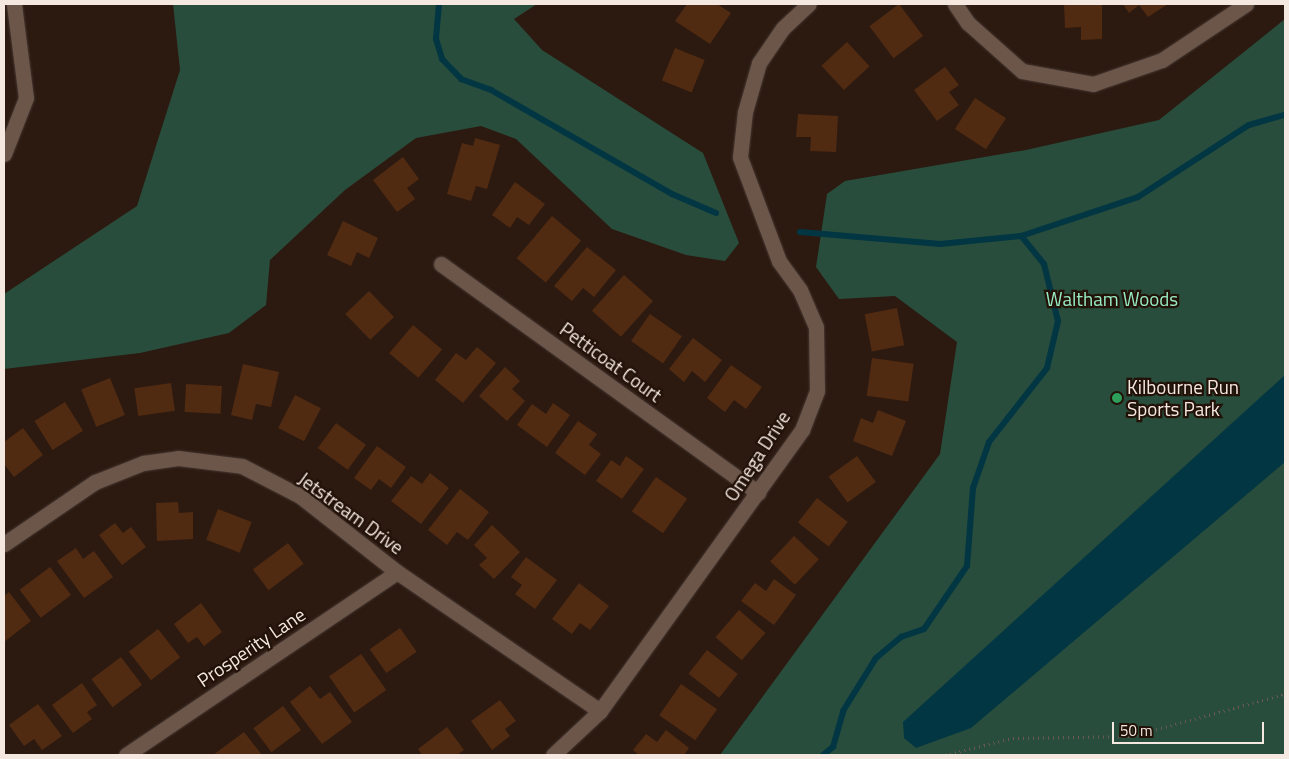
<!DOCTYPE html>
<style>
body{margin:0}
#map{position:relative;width:1289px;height:759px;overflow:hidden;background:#2c1a10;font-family:"Titillium Web",sans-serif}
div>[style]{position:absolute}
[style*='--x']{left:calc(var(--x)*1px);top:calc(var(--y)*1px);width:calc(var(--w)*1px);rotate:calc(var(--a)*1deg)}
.green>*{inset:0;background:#284d3c}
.water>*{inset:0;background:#023643}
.stream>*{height:6px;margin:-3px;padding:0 3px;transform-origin:3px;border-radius:3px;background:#023643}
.building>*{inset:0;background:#512a12;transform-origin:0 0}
.path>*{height:3px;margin-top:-1.5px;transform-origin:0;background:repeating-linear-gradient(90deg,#6a5950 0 1px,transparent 0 5px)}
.roads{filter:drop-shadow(0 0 1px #463732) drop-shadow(0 0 1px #463732)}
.street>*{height:15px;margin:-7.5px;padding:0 7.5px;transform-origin:7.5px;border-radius:7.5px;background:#6c564a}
.dots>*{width:14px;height:14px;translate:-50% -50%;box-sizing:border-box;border:2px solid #221107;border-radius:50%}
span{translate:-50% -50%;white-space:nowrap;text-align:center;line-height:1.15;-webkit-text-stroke:4.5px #221107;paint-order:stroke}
.park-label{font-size:19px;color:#97ecc5}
.street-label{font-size:19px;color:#f5e8e1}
.poi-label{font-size:19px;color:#f5e8e1}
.left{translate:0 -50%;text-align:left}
.frame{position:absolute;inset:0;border:5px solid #f5e8e1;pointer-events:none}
.scale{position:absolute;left:1112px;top:722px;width:152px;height:22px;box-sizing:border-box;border:2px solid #f5e8e1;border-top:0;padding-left:6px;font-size:15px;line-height:18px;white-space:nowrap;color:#f5e8e1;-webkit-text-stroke:4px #221107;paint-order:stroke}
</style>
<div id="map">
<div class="green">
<div style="clip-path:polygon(173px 4px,537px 4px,514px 19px,542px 50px,703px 153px,739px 243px,725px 261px,686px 255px,612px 229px,516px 139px,481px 126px,416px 138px,345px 190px,270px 260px,266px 305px,229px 333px,140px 353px,4px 369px,4px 294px,137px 206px,180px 70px)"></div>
<div style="clip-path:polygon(1285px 19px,1285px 755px,720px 755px,940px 454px,957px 342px,895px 296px,839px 299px,816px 267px,827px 194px,845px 181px,1026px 150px,1159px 120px)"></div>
</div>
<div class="water">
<div style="clip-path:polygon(1285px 375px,1285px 462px,971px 728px,916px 748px,904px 738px,903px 722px)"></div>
</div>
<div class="stream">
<div style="--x:439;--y:4;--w:35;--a:95"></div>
<div style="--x:436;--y:39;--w:21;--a:73"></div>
<div style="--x:442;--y:59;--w:28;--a:46"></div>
<div style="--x:461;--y:79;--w:32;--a:20"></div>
<div style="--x:491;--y:90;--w:209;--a:29.9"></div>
<div style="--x:672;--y:194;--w:48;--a:23.4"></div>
<div style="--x:800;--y:232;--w:141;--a:4.9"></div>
<div style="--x:940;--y:244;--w:81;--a:-5.6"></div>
<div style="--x:1021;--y:236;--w:123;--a:-18.4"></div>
<div style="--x:1138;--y:197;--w:132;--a:-33"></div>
<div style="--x:1249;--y:125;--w:37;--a:-16"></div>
<div style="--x:823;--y:755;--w:13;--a:-39"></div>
<div style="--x:833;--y:747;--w:37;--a:-74"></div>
<div style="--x:843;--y:711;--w:62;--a:-58.1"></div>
<div style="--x:876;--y:658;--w:33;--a:-40"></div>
<div style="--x:901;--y:637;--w:24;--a:-19"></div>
<div style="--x:924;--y:629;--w:76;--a:-55.7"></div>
<div style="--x:967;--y:566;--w:78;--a:-85.6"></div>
<div style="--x:973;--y:488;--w:49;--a:-70.8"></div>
<div style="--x:989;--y:442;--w:94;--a:-51.9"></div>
<div style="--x:1047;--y:368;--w:48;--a:-76.8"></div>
<div style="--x:1058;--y:321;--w:59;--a:-103.8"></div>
<div style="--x:1044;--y:264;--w:36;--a:-129"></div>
</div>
<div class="building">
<div style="clip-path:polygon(687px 4px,717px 4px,731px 13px,710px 44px,675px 21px)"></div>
<div style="left:899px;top:4px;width:40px;height:37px;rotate:53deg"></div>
<div style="clip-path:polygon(1064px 4px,1102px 4px,1102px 39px,1081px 40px,1081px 27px,1065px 28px)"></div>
<div style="clip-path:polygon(1123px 4px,1168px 4px,1148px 17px,1139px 5px,1129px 13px)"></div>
<div style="left:847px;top:42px;width:33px;height:35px;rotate:47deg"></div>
<div style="left:675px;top:48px;width:32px;height:35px;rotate:22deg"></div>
<div style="clip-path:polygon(945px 67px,959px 85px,949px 92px,959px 105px,937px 121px,914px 90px)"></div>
<div style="left:975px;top:98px;width:37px;height:37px;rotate:33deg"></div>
<div style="clip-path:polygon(798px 114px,838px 116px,836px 152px,810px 151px,811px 137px,796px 137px)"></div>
<div style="clip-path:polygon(475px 138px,500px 145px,487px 189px,476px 186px,471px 201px,447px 194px,462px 143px,473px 146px)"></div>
<div style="clip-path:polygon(403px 157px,419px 179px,407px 188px,415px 199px,397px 212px,373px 180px)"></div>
<div style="clip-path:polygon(515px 182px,545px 204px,529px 225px,517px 217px,510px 228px,492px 215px)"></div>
<div style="left:552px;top:216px;width:38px;height:55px;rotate:40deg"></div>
<div style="clip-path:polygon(343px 221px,378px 238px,369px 258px,357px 252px,351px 266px,327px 255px)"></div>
<div style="clip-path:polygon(587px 247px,616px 270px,594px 297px,583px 288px,572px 301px,554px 286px)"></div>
<div style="left:624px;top:275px;width:39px;height:48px;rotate:42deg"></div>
<div style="left:369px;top:291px;width:36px;height:33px;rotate:46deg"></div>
<div style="left:897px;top:308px;width:38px;height:33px;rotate:79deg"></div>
<div style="left:650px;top:314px;width:39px;height:33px;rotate:35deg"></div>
<div style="left:413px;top:325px;width:38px;height:37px;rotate:40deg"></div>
<div style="clip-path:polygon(693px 338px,722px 360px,705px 382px,692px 371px,684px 382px,669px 369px)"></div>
<div style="clip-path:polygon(477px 347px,496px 363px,463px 403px,435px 380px,456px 353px,466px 360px)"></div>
<div style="left:872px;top:358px;width:42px;height:38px;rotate:8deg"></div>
<div style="clip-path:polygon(243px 364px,279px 372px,271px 407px,256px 404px,252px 420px,231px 415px)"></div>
<div style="clip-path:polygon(731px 365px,762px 387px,746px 409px,734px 400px,725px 412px,707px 398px)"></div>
<div style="clip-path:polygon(505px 367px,520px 381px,512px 389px,525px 401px,507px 421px,479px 396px)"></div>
<div style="left:110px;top:378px;width:40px;height:31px;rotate:68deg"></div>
<div style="left:171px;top:383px;width:28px;height:37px;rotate:82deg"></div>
<div style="left:186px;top:384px;width:36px;height:28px;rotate:3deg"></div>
<div style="left:295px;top:395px;width:29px;height:37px;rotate:27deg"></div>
<div style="left:65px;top:402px;width:34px;height:36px;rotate:58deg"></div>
<div style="clip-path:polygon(553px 403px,570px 415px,547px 447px,517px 425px,532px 404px,546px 414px)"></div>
<div style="clip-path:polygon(878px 410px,906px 421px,892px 456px,853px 441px,861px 418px,873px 423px)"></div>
<div style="clip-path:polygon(578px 421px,597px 434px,589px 445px,601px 454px,585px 475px,555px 453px)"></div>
<div style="left:336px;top:423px;width:37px;height:31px;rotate:36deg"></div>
<div style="clip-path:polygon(23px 428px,43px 455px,14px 477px,4px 464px,4px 442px)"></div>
<div style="clip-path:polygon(377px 446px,406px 467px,391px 488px,379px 479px,371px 490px,354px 478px)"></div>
<div style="clip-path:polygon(626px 456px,644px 469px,622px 499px,596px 481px,611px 460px,620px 466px)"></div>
<div style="left:857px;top:456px;width:32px;height:35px;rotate:54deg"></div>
<div style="clip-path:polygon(430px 473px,449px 488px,421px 524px,391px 501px,411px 476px,422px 484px)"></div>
<div style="left:656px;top:477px;width:38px;height:42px;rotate:35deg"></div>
<div style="clip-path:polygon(460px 489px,489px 512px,468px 540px,457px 532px,447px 545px,428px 530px)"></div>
<div style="left:817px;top:498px;width:39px;height:31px;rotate:38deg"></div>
<div style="clip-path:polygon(178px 502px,179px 513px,193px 512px,193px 539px,157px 541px,156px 503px)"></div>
<div style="left:218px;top:509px;width:36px;height:33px;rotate:21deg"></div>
<div style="clip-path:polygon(115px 523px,123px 533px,131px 527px,146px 547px,122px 565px,99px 535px)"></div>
<div style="clip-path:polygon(492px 525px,520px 552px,494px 579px,479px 565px,487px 558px,474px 545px)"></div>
<div style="left:794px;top:536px;width:34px;height:35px;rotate:43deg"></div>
<div style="left:288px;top:543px;width:26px;height:44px;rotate:53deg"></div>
<div style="clip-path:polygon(76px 548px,83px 559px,94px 551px,113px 577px,84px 598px,57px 561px)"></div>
<div style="clip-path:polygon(526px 557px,557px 580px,535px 609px,515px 594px,522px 585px,511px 577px)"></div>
<div style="left:50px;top:567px;width:35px;height:38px;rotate:53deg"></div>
<div style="clip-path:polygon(774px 579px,796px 595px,774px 625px,741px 601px,755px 583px,766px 591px)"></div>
<div style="clip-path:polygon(579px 583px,609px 606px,590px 630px,580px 623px,572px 634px,552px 619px)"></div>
<div style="clip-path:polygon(9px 592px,31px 621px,4px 642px,4px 596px)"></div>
<div style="clip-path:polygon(201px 603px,222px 632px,204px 646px,197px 637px,188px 643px,174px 624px)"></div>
<div style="left:739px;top:610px;width:35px;height:36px;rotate:41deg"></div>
<div style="left:400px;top:628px;width:29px;height:37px;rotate:55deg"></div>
<div style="left:158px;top:629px;width:36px;height:37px;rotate:52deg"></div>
<div style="left:707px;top:650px;width:39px;height:30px;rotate:38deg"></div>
<div style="left:361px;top:654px;width:44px;height:39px;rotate:55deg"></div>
<div style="left:121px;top:657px;width:35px;height:37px;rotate:53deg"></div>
<div style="clip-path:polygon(82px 683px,97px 705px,87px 712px,92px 719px,73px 733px,52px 705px)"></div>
<div style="left:681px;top:684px;width:44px;height:38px;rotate:35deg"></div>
<div style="clip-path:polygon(310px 686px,320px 699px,330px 692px,352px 722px,322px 744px,290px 702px)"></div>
<div style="clip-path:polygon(500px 700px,516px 721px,505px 729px,510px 736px,492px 750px,471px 721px)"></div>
<div style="clip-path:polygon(38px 704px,62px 736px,42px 750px,34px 739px,24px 746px,9px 725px)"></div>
<div style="left:283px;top:706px;width:30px;height:37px;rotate:53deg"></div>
<div style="clip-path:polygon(447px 727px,464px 750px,457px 755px,422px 755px,418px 749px)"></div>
<div style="clip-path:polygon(666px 730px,689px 748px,684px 755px,639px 755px,633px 750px,646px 734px,657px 742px)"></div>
<div style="clip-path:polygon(244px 732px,262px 755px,213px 755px)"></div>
</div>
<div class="path">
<div style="--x:945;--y:755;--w:70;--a:-14"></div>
<div style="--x:1013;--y:738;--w:119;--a:-1"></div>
<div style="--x:1132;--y:736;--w:159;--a:-15.4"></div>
</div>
<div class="roads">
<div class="street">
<div style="--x:955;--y:4;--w:23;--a:56"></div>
<div style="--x:968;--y:23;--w:72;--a:41.6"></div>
<div style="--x:1022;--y:71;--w:72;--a:10.4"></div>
<div style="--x:1093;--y:84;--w:73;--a:-19.2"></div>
<div style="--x:1162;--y:60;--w:101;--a:-33.7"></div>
<div style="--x:4;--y:154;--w:60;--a:-68.6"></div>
<div style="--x:26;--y:98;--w:95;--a:-97.3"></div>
<div style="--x:441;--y:264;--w:391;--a:35.8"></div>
<div style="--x:4;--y:544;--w:110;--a:-34.3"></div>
<div style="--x:95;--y:482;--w:52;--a:-21.6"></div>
<div style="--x:143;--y:463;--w:35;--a:-8"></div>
<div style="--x:178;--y:458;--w:64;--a:7.1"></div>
<div style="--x:242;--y:466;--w:65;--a:27.3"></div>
<div style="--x:300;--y:496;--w:123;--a:38.1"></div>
<div style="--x:397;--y:572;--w:246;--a:34.4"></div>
<div style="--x:126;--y:755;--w:327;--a:-34"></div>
<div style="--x:553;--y:755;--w:64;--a:-43.1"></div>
<div style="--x:600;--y:711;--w:346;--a:-54.3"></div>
<div style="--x:802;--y:430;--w:42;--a:-69"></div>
<div style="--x:817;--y:391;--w:64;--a:-90.9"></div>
<div style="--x:816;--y:327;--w:40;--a:-113.4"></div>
<div style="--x:800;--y:290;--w:36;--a:-126"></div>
<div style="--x:779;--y:261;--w:111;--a:-110.6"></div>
<div style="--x:740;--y:157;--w:45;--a:-83.7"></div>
<div style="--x:745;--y:112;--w:51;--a:-74.1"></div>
<div style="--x:759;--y:63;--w:42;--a:-55.6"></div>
<div style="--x:783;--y:28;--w:35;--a:-43"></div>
</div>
</div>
<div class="dots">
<div style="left:1117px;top:398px;background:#2e9e5b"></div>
</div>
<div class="park-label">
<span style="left:1112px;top:299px">Waltham Woods</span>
</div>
<div class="street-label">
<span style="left:611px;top:362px;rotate:36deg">Petticoat Court</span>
<span style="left:757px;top:456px;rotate:-57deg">Omega Drive</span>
<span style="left:351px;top:513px;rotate:36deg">Jetstream Drive</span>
<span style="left:251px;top:647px;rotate:-34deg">Prosperity Lane</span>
</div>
<div class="poi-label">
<span class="left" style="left:1127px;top:398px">Kilbourne Run<br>Sports Park</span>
</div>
<div class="frame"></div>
<div class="scale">50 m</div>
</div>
